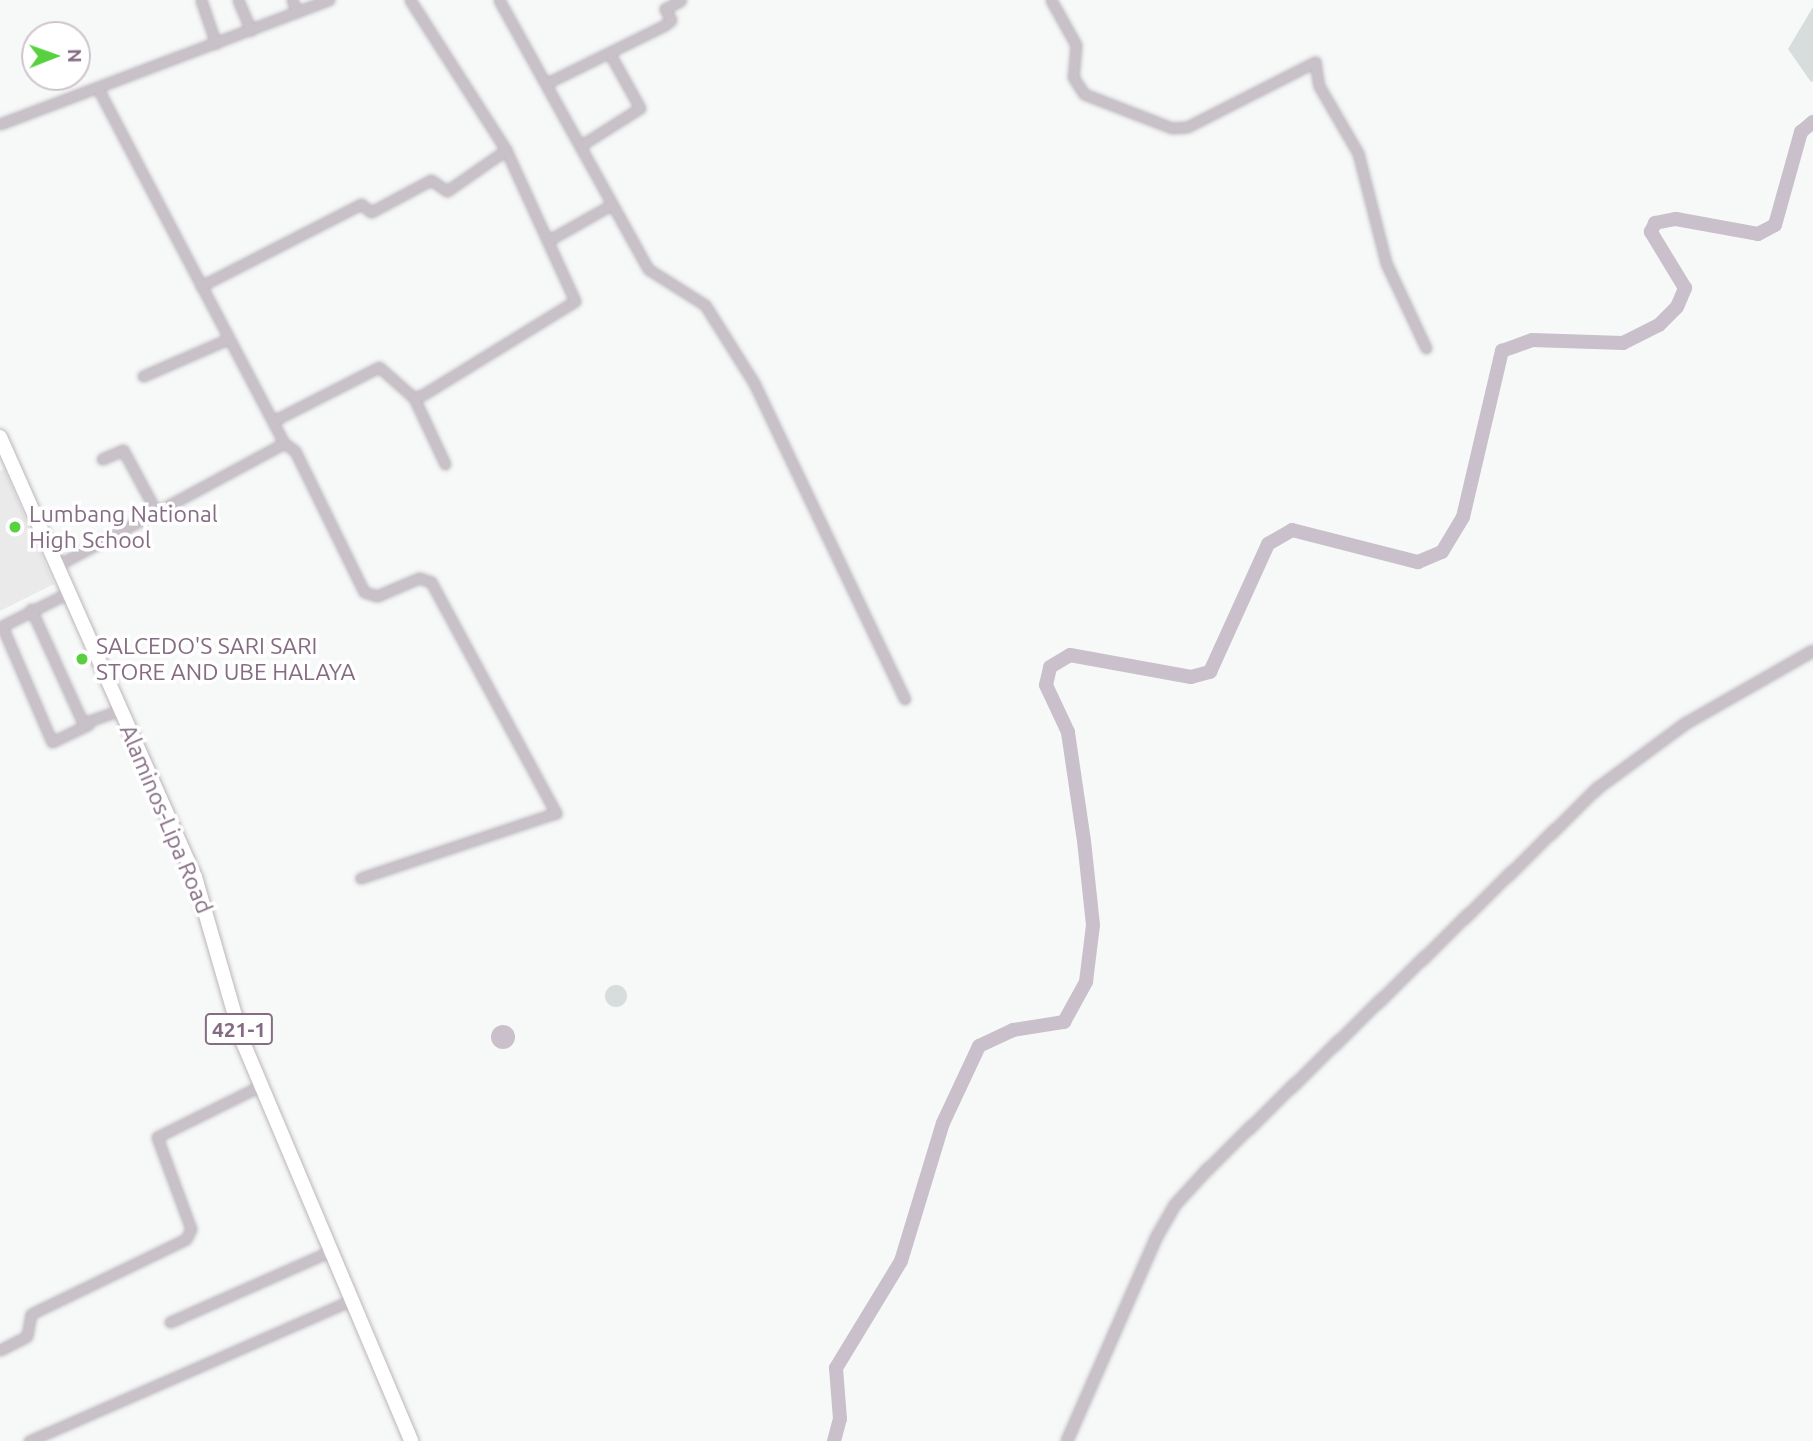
<!DOCTYPE html>
<style>
body{margin:0}
#map{position:relative;width:1813px;height:1441px;overflow:hidden;background:#f7f9f8;font-family:Ubuntu,sans-serif}
div>[style]{position:absolute}
[style*='--x']{left:calc(var(--x)*1px);top:calc(var(--y)*1px);width:calc(var(--w)*1px);rotate:calc(var(--a)*1deg)}
.built>*{inset:0;background:#eaeaea}
.green>*{inset:0;background:#d7dcdd}
.round{border-radius:50%}
.water>*{inset:0;background:#c9c0cb}
.river>*{height:14px;margin:-7px;padding:0 7px;transform-origin:7px;border-radius:7px;background:#c9c0cb}
.roads{filter:drop-shadow(0 0 2px #bcb5bc) drop-shadow(0 0 2px #bcb5bc)}
.minor>*{height:9px;margin:-4.5px;padding:0 4.5px;transform-origin:4.5px;border-radius:4.5px;background:#c8c1c7}
.tertiary>*{height:10px;margin:-5px;padding:0 5px;transform-origin:5px;border-radius:5px;background:#c8c1c7}
.primary>*{height:14px;margin:-7px;padding:0 7px;transform-origin:7px;border-radius:7px;background:#fff}
.dots>*{width:19px;height:19px;translate:-50% -50%;box-sizing:border-box;border:4px solid #fff;border-radius:50%}
span{translate:-50% -50%;white-space:nowrap;text-align:center;line-height:1.15;-webkit-text-stroke:7px #fff;paint-order:stroke}
.shield-label span{padding:2px 5px;background:#fff;border:2px solid;border-radius:5px;-webkit-text-stroke-width:0}
.shield-label{font-size:21px;color:#856c83;font-weight:700}
.poi-label{font-size:23px;color:#856c83}
.left{translate:0 -50%;text-align:left}
.street-label{font-size:23px;color:#856c83}
.north{position:absolute;left:21px;top:21px;width:70px;height:70px;box-sizing:border-box;background:#fff;border:2px solid #cec4cd;border-radius:50%;rotate:89deg;font-size:19px;font-weight:700;line-height:28px;text-align:center;color:#856c83}
.north::after{content:'';display:block;margin:auto;width:24px;height:32px;background:#58d040;clip-path:polygon(50% 0,100% 100%,50% 72%,0 100%)}
</style>
<div id="map">
<div class="built">
<div style="clip-path:polygon(4px 469px,54px 584px,0 611px,0 471px)"></div>
</div>
<div class="green">
<div style="clip-path:polygon(1813px 7px,1813px 81px,1811px 82px,1788px 49px)"></div>
<div class="round" style="left:605px;top:985px;width:22px;height:22px"></div>
</div>
<div class="water">
<div class="round" style="left:491px;top:1025px;width:24px;height:24px"></div>
</div>
<div class="river">
<div style="--x:834;--y:1441;--w:23;--a:-75"></div>
<div style="--x:840;--y:1419;--w:51;--a:-94.5"></div>
<div style="--x:836;--y:1368;--w:125;--a:-58.7"></div>
<div style="--x:901;--y:1261;--w:144;--a:-73.1"></div>
<div style="--x:943;--y:1123;--w:85;--a:-64.9"></div>
<div style="--x:979;--y:1046;--w:38;--a:-25"></div>
<div style="--x:1013;--y:1030;--w:52;--a:-8.9"></div>
<div style="--x:1064;--y:1022;--w:46;--a:-61.2"></div>
<div style="--x:1086;--y:982;--w:57;--a:-83"></div>
<div style="--x:1093;--y:925;--w:84;--a:-96.1"></div>
<div style="--x:1084;--y:841;--w:110;--a:-98.4"></div>
<div style="--x:1068;--y:732;--w:52;--a:-115.1"></div>
<div style="--x:1046;--y:685;--w:18;--a:-77"></div>
<div style="--x:1050;--y:667;--w:23;--a:-31"></div>
<div style="--x:1070;--y:655;--w:123;--a:10.3"></div>
<div style="--x:1191;--y:677;--w:20;--a:-15"></div>
<div style="--x:1210;--y:672;--w:141;--a:-65.6"></div>
<div style="--x:1268;--y:544;--w:28;--a:-30"></div>
<div style="--x:1292;--y:530;--w:130;--a:14.3"></div>
<div style="--x:1418;--y:562;--w:26;--a:-23"></div>
<div style="--x:1442;--y:552;--w:41;--a:-59"></div>
<div style="--x:1463;--y:517;--w:171;--a:-76.8"></div>
<div style="--x:1502;--y:351;--w:32;--a:-20"></div>
<div style="--x:1532;--y:340;--w:91;--a:1.9"></div>
<div style="--x:1623;--y:343;--w:40;--a:-26.6"></div>
<div style="--x:1659;--y:325;--w:25;--a:-45"></div>
<div style="--x:1677;--y:307;--w:21;--a:-67"></div>
<div style="--x:1685;--y:288;--w:66;--a:-121.3"></div>
<div style="--x:1651;--y:232;--w:10;--a:-66"></div>
<div style="--x:1655;--y:223;--w:21;--a:-11"></div>
<div style="--x:1676;--y:219;--w:83;--a:10.4"></div>
<div style="--x:1758;--y:234;--w:19;--a:-28"></div>
<div style="--x:1775;--y:225;--w:97;--a:-74.4"></div>
<div style="--x:1801;--y:132;--w:16;--a:-40"></div>
</div>
<div class="roads">
<div class="minor">
<div style="--x:201;--y:0;--w:46;--a:71.2"></div>
<div style="--x:238;--y:0;--w:33;--a:67"></div>
<div style="--x:292;--y:0;--w:13;--a:67"></div>
<div style="--x:499;--y:0;--w:308;--a:61"></div>
<div style="--x:648;--y:269;--w:67;--a:32.3"></div>
<div style="--x:705;--y:305;--w:92;--a:57.9"></div>
<div style="--x:754;--y:383;--w:350;--a:64.5"></div>
<div style="--x:1051;--y:0;--w:51;--a:60.9"></div>
<div style="--x:1076;--y:45;--w:32;--a:95"></div>
<div style="--x:1073;--y:77;--w:20;--a:57"></div>
<div style="--x:1084;--y:94;--w:94;--a:21.1"></div>
<div style="--x:1172;--y:128;--w:15;--a:-4"></div>
<div style="--x:1187;--y:127;--w:144;--a:-26.9"></div>
<div style="--x:1315;--y:62;--w:24;--a:81"></div>
<div style="--x:1319;--y:86;--w:78;--a:59.8"></div>
<div style="--x:1358;--y:153;--w:114;--a:75.7"></div>
<div style="--x:1386;--y:263;--w:94;--a:64.8"></div>
<div style="--x:547;--y:83;--w:131;--a:-26.2"></div>
<div style="--x:665;--y:25;--w:8;--a:-40"></div>
<div style="--x:671;--y:20;--w:13;--a:-119"></div>
<div style="--x:665;--y:9;--w:18;--a:-29"></div>
<div style="--x:0;--y:124;--w:352;--a:-20.7"></div>
<div style="--x:580;--y:146;--w:71;--a:-32.3"></div>
<div style="--x:640;--y:108;--w:62;--a:-119.1"></div>
<div style="--x:549;--y:240;--w:71;--a:-29.4"></div>
<div style="--x:201;--y:286;--w:180;--a:-27.1"></div>
<div style="--x:361;--y:204;--w:13;--a:39"></div>
<div style="--x:371;--y:212;--w:68;--a:-28.1"></div>
<div style="--x:431;--y:180;--w:19;--a:35"></div>
<div style="--x:447;--y:191;--w:72;--a:-34.8"></div>
<div style="--x:143;--y:376;--w:93;--a:-23.5"></div>
<div style="--x:414;--y:398;--w:73;--a:64.8"></div>
<div style="--x:273;--y:421;--w:119;--a:-27"></div>
<div style="--x:379;--y:367;--w:47;--a:41.5"></div>
<div style="--x:414;--y:398;--w:11;--a:-22"></div>
<div style="--x:424;--y:394;--w:177;--a:-31.6"></div>
<div style="--x:575;--y:301;--w:166;--a:-114.6"></div>
<div style="--x:506;--y:150;--w:178;--a:-122.6"></div>
<div style="--x:284;--y:443;--w:14;--a:36"></div>
<div style="--x:295;--y:451;--w:157;--a:63.9"></div>
<div style="--x:364;--y:592;--w:14;--a:17"></div>
<div style="--x:377;--y:596;--w:46;--a:-23.2"></div>
<div style="--x:419;--y:578;--w:13;--a:18"></div>
<div style="--x:431;--y:582;--w:263;--a:61.6"></div>
<div style="--x:556;--y:813;--w:206;--a:161.6"></div>
<div style="--x:102;--y:459;--w:23;--a:-23"></div>
<div style="--x:123;--y:450;--w:72;--a:61.6"></div>
<div style="--x:56;--y:566;--w:259;--a:-28.3"></div>
<div style="--x:284;--y:443;--w:401;--a:-117.7"></div>
<div style="--x:68;--y:593;--w:74;--a:153.4"></div>
<div style="--x:2;--y:626;--w:126;--a:66.7"></div>
<div style="--x:52;--y:742;--w:41;--a:-25.9"></div>
<div style="--x:31;--y:609;--w:125;--a:65.5"></div>
<div style="--x:83;--y:723;--w:39;--a:-19"></div>
<div style="--x:170;--y:1322;--w:176;--a:-23.8"></div>
<div style="--x:0;--y:1350;--w:30;--a:-27"></div>
<div style="--x:27;--y:1336;--w:22;--a:-80"></div>
<div style="--x:31;--y:1314;--w:172;--a:-25.8"></div>
<div style="--x:186;--y:1239;--w:11;--a:-63"></div>
<div style="--x:191;--y:1229;--w:98;--a:-110.3"></div>
<div style="--x:157;--y:1137;--w:115;--a:-26.3"></div>
<div style="--x:29;--y:1441;--w:352;--a:-23.6"></div>
</div>
<div class="tertiary">
<div style="--x:1067;--y:1441;--w:222;--a:-66.3"></div>
<div style="--x:1156;--y:1238;--w:38;--a:-60"></div>
<div style="--x:1175;--y:1205;--w:46;--a:-47.6"></div>
<div style="--x:1206;--y:1171;--w:548;--a:-44.33"></div>
<div style="--x:1598;--y:788;--w:108;--a:-36.3"></div>
<div style="--x:1685;--y:724;--w:147;--a:-29.7"></div>
</div>
<div class="primary">
<div style="--x:0;--y:437;--w:481;--a:66.1"></div>
<div style="--x:195;--y:877;--w:170;--a:73.9"></div>
<div style="--x:242;--y:1040;--w:435;--a:67.1"></div>
</div>
</div>
<div class="dots">
<div style="left:15px;top:527px;background:#58d040"></div>
<div style="left:82px;top:659px;background:#58d040"></div>
</div>
<div class="shield-label">
<span style="left:239px;top:1029px">421-1</span>
</div>
<div class="poi-label">
<span class="left" style="left:29px;top:527px">Lumbang National<br>High School</span>
<span class="left" style="left:96px;top:659px">SALCEDO'S SARI SARI<br>STORE AND UBE HALAYA</span>
</div>
<div class="street-label">
<span style="left:166px;top:819px;rotate:67deg">Alaminos-Lipa Road</span>
</div>
<div class="north">N</div>
</div>
